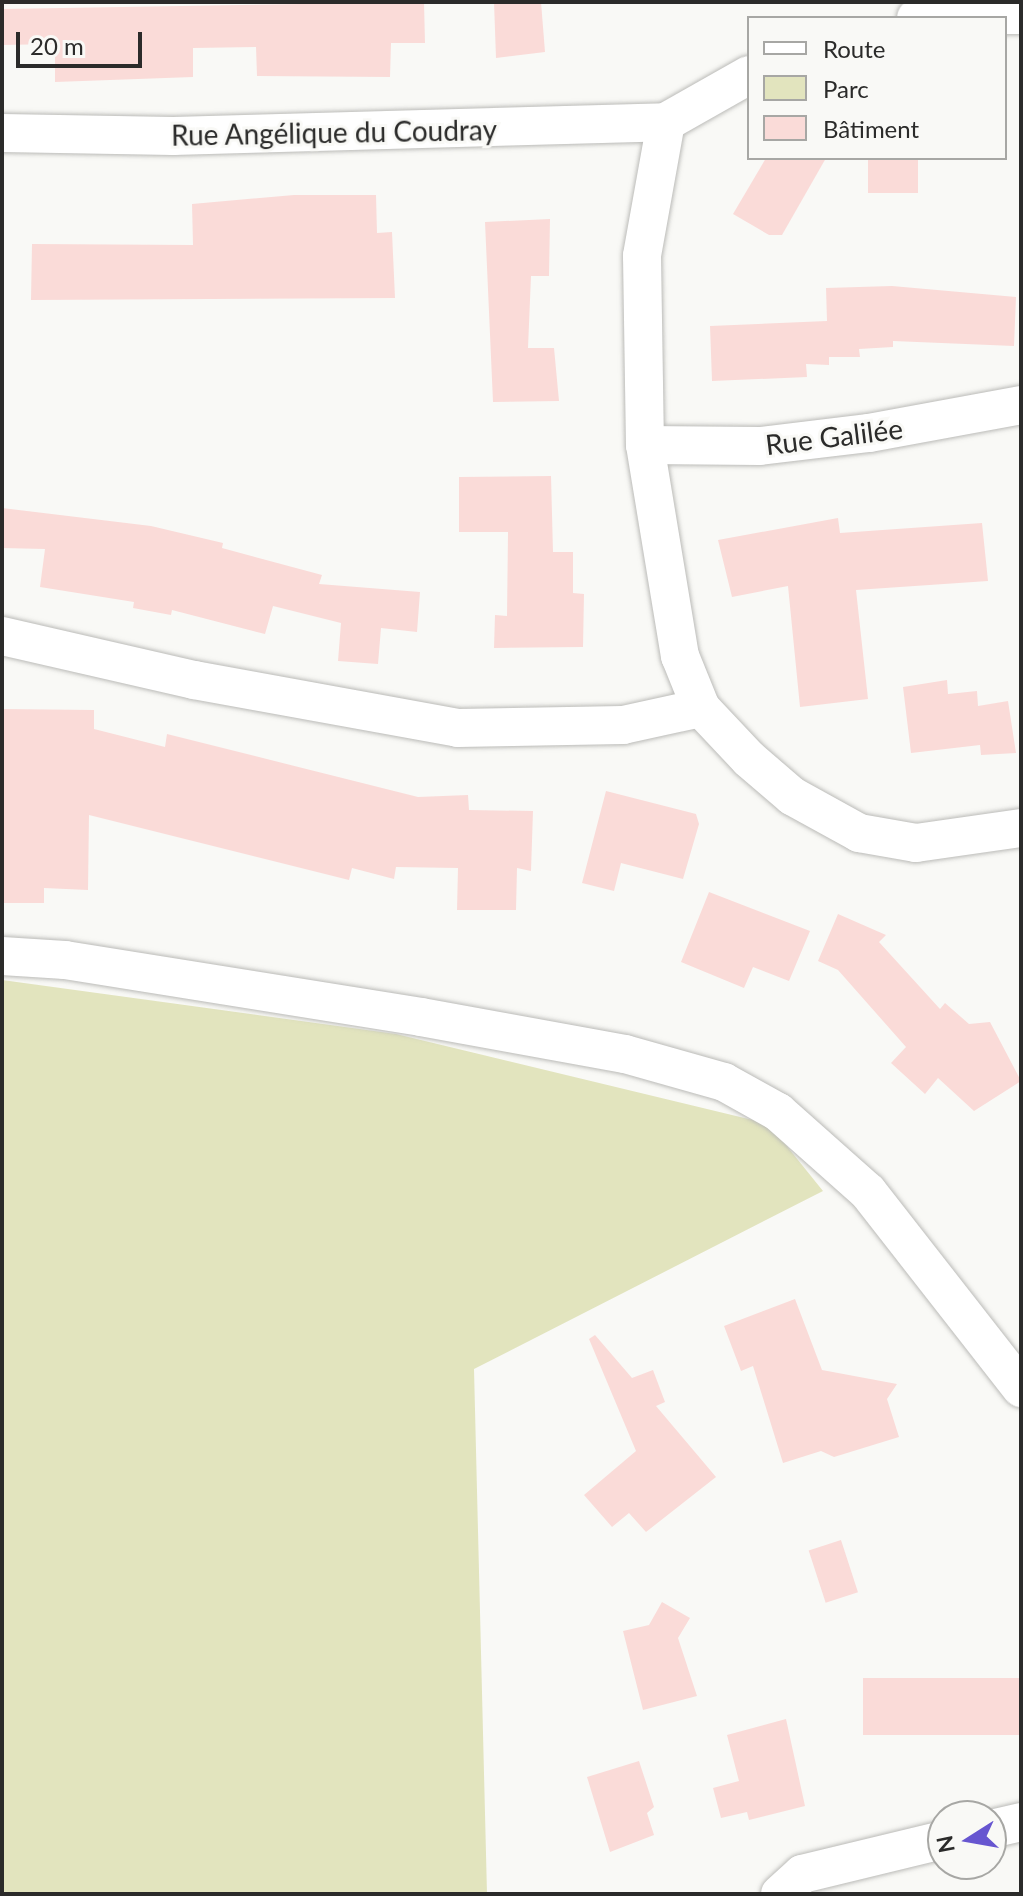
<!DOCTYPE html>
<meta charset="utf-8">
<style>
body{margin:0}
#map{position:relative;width:1023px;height:1896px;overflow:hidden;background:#f9f9f6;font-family:Lato,sans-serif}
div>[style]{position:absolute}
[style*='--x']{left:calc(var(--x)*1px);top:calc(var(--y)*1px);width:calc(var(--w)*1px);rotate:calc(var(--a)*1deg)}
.green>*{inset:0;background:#e2e4be}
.building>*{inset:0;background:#fadbd8;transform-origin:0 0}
.roads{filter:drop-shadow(0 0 2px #bbbbb8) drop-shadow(0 0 2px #bbbbb8)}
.street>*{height:38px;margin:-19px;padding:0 19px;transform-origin:19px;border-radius:19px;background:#fff}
span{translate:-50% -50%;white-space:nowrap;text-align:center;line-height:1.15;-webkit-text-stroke:6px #f9f9f6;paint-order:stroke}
.street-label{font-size:28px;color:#2b2b2a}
.frame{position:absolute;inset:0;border:4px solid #2b2b2a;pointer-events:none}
.legend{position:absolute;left:747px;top:16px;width:260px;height:144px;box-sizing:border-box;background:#f9f9f6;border:2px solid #a7a7a4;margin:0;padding:10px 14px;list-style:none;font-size:24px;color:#2b2b2a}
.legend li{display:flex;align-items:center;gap:16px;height:40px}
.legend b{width:40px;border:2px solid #a7a7a4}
.north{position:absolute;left:927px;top:1800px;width:80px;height:80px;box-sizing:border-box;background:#f9f9f6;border:2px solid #a7a7a4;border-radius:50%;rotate:259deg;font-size:22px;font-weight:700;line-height:32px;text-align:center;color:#2b2b2a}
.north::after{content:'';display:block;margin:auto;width:28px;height:36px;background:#6756d0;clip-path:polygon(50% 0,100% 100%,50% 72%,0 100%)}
.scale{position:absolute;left:16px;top:32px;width:126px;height:36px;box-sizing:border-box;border:4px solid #2b2b2a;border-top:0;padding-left:10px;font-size:24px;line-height:28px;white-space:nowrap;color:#2b2b2a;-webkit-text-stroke:6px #f9f9f6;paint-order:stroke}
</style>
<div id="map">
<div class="green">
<div style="clip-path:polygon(2px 980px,396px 1034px,769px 1124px,823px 1191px,474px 1369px,487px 1894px,2px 1894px)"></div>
</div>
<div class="building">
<div style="clip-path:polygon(424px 2px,425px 43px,391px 43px,390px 77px,257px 76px,256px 47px,193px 48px,193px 77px,55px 82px,55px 44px,2px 45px,2px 9px)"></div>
<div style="clip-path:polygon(494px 2px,541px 2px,545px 52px,496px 58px)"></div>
<div style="clip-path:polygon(766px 158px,826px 158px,782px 235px,769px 235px,733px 214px)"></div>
<div style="left:868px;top:158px;width:50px;height:35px"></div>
<div style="clip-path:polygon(294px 195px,376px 195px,377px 233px,392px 232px,395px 298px,31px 300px,32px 244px,193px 245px,192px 204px)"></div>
<div style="clip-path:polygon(550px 219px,549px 276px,531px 276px,528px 348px,554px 348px,559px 401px,493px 402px,485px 222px)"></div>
<div style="clip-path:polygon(892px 286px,1016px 297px,1014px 346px,893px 341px,893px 347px,859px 349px,860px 357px,829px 357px,829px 365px,806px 364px,807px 377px,712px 381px,710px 326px,827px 321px,826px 288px)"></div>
<div style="clip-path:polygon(551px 476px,553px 552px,573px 552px,573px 593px,584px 594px,583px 647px,494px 648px,495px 615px,507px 616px,508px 532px,459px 532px,459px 477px)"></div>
<div style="clip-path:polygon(2px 508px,151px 526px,223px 543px,222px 548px,322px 575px,319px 584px,420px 592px,417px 632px,381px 628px,378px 664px,338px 661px,341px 623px,273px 606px,265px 634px,172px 610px,171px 615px,133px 608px,134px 602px,40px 587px,45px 549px,2px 548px)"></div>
<div style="clip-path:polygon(838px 518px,840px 533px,982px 523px,988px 581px,856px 590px,868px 699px,800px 707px,788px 586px,732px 597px,718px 540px)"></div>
<div style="clip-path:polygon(947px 680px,948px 694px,977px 691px,978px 706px,1008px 701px,1016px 753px,981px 755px,980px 745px,911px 753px,903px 687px)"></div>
<div style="clip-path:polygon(2px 709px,94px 710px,94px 729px,165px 747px,167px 734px,418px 797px,468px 795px,469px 810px,533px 811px,531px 871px,517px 868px,516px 910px,457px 910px,458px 868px,396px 867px,394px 879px,352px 868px,349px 880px,89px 815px,88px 890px,44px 888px,44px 903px,2px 903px)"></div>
<div style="clip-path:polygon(606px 791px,696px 814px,699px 824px,683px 879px,621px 863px,614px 891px,582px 883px)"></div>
<div style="clip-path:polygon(709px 892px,810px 931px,789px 981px,753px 967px,744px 988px,681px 962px)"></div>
<div style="clip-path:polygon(838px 914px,886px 935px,879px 942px,940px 1009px,945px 1003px,969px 1024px,990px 1022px,1021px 1081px,974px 1111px,938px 1078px,925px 1094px,891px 1063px,906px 1047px,838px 970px,818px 961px)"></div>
<div style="clip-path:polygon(795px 1299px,822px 1370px,897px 1384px,887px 1399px,899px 1437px,834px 1457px,821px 1451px,783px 1463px,753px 1366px,741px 1371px,724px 1326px)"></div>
<div style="clip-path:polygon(595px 1335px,632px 1378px,653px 1370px,665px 1402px,656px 1406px,716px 1477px,646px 1532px,629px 1513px,612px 1527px,584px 1495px,636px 1451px,589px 1339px)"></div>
<div style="left:841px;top:1540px;width:55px;height:34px;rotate:72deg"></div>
<div style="clip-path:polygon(662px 1602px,690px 1618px,678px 1638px,697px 1696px,643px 1710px,623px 1631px,649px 1625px)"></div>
<div style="left:1021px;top:1678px;width:57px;height:158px;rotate:90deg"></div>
<div style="clip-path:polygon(786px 1719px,805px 1806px,749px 1820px,747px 1812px,721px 1818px,713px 1788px,739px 1781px,727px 1735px)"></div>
<div style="clip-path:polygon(639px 1761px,654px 1807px,647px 1813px,654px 1835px,610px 1852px,587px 1777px)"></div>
</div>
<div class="roads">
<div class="street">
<div style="--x:916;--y:18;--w:105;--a:-1.6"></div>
<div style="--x:749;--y:75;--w:95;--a:150.5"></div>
<div style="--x:666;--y:122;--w:136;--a:100.2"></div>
<div style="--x:642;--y:256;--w:189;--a:89.1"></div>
<div style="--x:645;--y:445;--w:214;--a:80.6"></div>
<div style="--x:680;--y:656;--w:56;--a:68"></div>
<div style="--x:701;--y:708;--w:70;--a:46.7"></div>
<div style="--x:749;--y:759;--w:57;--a:40.7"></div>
<div style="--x:792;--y:796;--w:77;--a:28.9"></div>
<div style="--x:859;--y:833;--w:58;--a:10"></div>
<div style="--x:916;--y:843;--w:106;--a:-8.1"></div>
<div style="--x:2;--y:133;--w:171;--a:1"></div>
<div style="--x:173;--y:136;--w:493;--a:-1.6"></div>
<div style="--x:645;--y:445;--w:115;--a:0.5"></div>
<div style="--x:760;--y:446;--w:110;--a:-6.8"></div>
<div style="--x:869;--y:433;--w:155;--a:-10.4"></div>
<div style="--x:2;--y:636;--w:197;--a:12.9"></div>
<div style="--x:194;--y:680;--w:268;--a:10.3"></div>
<div style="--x:458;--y:728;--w:165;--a:-1"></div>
<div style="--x:623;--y:725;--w:80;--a:-12.3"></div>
<div style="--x:2;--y:956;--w:63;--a:3.6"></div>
<div style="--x:65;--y:960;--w:361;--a:9.1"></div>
<div style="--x:421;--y:1017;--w:207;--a:10.3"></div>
<div style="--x:625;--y:1054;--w:103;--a:15.8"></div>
<div style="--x:724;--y:1082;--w:62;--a:29.1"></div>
<div style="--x:778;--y:1112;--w:120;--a:41.6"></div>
<div style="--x:868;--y:1192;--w:249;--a:52"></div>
<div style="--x:991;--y:1829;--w:31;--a:-13"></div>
<div style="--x:780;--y:1894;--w:30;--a:-42"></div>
<div style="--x:802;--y:1874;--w:145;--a:-13.6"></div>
</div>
</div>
<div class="street-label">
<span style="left:334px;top:132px;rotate:-1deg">Rue Angélique du Coudray</span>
<span style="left:834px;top:436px;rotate:-7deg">Rue Galilée</span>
</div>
<div class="frame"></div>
<ul class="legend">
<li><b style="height:10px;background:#fff"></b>Route</li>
<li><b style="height:22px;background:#e2e4be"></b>Parc</li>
<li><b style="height:22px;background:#fadbd8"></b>Bâtiment</li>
</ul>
<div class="north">N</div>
<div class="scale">20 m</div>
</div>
